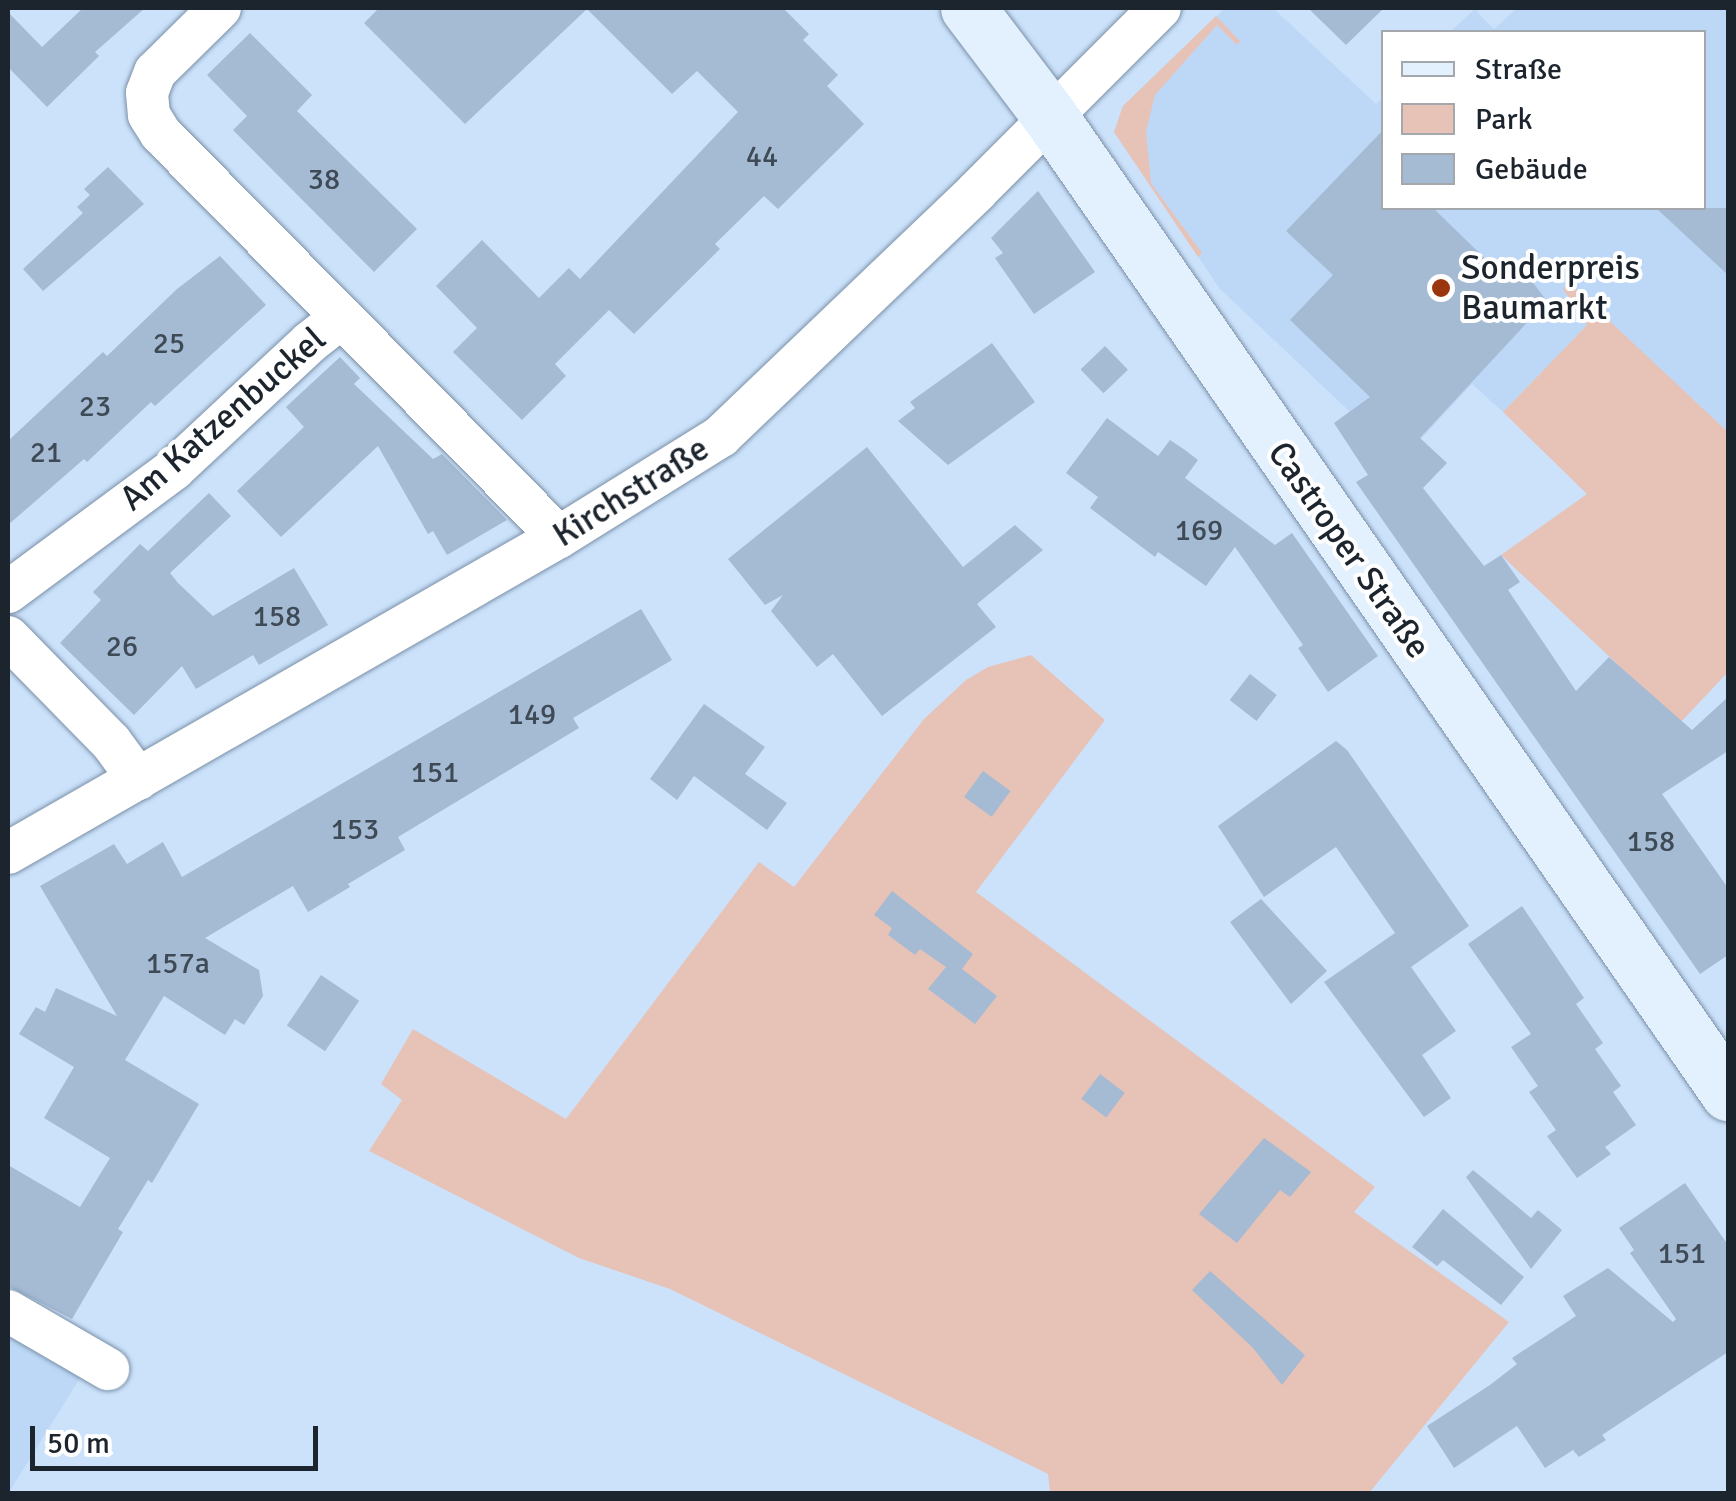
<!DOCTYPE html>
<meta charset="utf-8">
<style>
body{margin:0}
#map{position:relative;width:1736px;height:1501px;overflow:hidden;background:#cce2fb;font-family:Signika,sans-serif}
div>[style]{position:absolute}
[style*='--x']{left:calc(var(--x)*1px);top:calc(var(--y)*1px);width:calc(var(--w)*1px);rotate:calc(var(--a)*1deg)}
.built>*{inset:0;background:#bdd8f7}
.green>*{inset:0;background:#e6c2b7}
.building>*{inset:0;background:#a5bad3;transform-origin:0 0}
.roads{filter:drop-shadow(0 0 2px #7b90a7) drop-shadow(0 0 2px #7b90a7)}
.minor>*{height:42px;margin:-21px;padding:0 21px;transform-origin:21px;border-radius:21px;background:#fff}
.secondary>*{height:55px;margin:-27.5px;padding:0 27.5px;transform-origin:27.5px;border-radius:27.5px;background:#e3f0fe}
.dots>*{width:28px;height:28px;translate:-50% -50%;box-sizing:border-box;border:5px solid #fff;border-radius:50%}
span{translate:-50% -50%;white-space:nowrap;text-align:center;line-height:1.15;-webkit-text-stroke:8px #fff;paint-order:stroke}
.number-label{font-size:30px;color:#3e4a56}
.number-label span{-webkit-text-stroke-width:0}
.poi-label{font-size:35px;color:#1c242d}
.left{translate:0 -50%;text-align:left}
.street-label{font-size:35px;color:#1c242d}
.frame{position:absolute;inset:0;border:10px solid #1c242d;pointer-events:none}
.legend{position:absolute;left:1381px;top:30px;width:325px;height:180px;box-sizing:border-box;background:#fff;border:2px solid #a4a7ab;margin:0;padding:12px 18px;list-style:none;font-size:30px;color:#1c242d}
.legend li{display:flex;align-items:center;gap:20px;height:50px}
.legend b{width:50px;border:2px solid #a4a7ab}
.scale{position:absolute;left:30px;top:1426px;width:288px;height:45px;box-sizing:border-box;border:5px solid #1c242d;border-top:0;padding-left:12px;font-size:30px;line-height:35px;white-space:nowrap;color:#1c242d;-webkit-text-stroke:8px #fff;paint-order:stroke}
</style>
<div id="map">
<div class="built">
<div style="clip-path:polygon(1225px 8px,1273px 8px,1376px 104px,1383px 97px,1384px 208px,1704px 208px,1704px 32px,1450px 32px,1476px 8px,1480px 8px,1477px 12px,1494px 29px,1517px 8px,1728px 8px,1728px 432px,1568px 283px,1563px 289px,1587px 325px,1503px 412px,1472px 384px,1421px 439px,1368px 429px,1220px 289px,1114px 132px,1123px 106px)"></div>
<div style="clip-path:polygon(8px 1318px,88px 1365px,8px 1494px)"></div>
</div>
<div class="green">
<div style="clip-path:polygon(1216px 16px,1240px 41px,1237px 45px,1217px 25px,1155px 95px,1146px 132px,1151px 183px,1202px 253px,1198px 257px,1114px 132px,1123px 106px)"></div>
<div style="clip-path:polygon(1568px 282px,1728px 432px,1728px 672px,1680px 723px,1501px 555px,1587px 494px,1503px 412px,1587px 325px,1563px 289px)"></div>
<div style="clip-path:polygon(1031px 655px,1105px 720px,976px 892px,1375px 1187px,1354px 1212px,1509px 1322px,1369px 1493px,1050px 1493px,1048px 1474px,670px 1289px,579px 1258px,369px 1151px,402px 1100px,381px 1084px,413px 1029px,566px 1119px,759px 862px,794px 887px,924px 719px,966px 680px,988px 667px)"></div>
</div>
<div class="building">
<div style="clip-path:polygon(83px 8px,145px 8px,95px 52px,99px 56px,47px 107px,8px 67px,8px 12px,42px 47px)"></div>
<div style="clip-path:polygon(379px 8px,783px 8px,809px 34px,803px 40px,838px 75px,827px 86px,864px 124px,778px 209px,764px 196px,715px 244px,720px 249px,634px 334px,609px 310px,555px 364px,566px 376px,522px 420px,453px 352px,477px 328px,436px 286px,482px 240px,539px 298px,569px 268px,580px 279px,738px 112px,697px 71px,672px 94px,587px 9px,465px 124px,364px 23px)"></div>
<div style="clip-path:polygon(1308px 8px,1384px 8px,1346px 45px)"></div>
<div style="clip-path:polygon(250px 33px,312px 95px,297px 111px,417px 229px,374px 272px,233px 130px,247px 116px,207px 75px)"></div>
<div style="clip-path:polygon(1384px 129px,1384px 208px,1433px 208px,1500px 273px,1514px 258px,1547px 301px,1420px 438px,1447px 463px,1423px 488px,1484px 566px,1501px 555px,1520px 582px,1508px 590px,1576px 691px,1609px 657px,1692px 730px,1728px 697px,1728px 751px,1662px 794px,1728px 888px,1728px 955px,1700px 974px,1356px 482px,1368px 475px,1334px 423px,1370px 397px,1290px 320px,1333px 275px,1286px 231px)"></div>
<div style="clip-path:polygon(108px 167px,144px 204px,43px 291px,23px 269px,83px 213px,77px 207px,90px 195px,84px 189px)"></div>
<div style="clip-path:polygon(1038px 191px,1095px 272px,1034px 314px,995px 258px,1003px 253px,991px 238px)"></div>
<div style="clip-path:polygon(1656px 208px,1728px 208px,1728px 275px)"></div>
<div style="clip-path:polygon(220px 256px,266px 305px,155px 406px,151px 402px,87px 462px,84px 459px,8px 525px,8px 441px,103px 352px,107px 356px,177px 289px)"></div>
<div style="clip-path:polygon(992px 343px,1035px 402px,948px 465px,898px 421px,915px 408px,910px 402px)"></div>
<div style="left:1105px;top:346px;width:33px;height:34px;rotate:46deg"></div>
<div style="clip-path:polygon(340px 357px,360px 378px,354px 384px,433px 459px,442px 454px,507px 520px,447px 555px,433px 531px,428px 534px,378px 446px,281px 537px,237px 491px,304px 427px,286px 407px)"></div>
<div style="clip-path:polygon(1107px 418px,1158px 456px,1170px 440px,1185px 450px,1198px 460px,1185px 478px,1275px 545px,1292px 533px,1378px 656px,1328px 692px,1298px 648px,1303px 645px,1235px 547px,1206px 586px,1158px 552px,1155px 557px,1090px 508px,1098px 497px,1066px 473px)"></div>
<div style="clip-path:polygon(867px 447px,963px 567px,1015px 525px,1043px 550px,977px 604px,996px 627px,882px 716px,833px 654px,817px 667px,771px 611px,783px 595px,765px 605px,728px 559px)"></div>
<div style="clip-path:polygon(209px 493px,231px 516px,170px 573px,178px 583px,213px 616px,294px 568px,328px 625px,259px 665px,253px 655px,196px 689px,182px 666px,134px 715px,60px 643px,101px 600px,93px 592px,140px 544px,148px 551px)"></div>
<div style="clip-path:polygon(641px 609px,672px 660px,573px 718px,579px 728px,398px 837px,405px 850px,348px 884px,350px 887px,308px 912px,293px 886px,205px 938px,259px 970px,263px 996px,244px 1025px,235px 1019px,225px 1035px,164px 996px,125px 1060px,199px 1104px,152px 1183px,148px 1180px,118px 1229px,123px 1232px,72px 1319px,8px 1286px,8px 1165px,80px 1207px,110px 1158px,44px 1118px,74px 1067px,19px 1034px,36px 1007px,45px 1012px,56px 988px,117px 1016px,40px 886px,114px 844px,127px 864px,163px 842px,182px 877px)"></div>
<div style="left:1250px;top:674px;width:34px;height:33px;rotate:38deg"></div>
<div style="clip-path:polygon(704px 704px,765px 747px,745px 774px,787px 803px,767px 830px,694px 776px,677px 800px,650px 779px)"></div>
<div style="clip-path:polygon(1336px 741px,1347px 750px,1469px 926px,1411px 967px,1456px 1031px,1422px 1055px,1451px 1098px,1424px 1117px,1324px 982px,1395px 933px,1336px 847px,1264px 897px,1218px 826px)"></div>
<div style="left:983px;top:771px;width:34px;height:32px;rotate:36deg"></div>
<div style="clip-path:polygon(892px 891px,973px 954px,962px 969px,997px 996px,975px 1024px,928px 989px,946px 967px,920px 949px,915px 955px,888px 935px,892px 928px,874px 915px)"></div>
<div style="clip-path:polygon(1261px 899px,1327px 971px,1291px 1004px,1230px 922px)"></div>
<div style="clip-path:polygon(1522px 906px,1584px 998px,1576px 1004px,1603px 1043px,1595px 1049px,1621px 1086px,1613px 1092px,1636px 1125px,1605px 1147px,1611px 1154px,1577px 1178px,1547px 1136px,1556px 1130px,1529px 1092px,1538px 1086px,1511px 1047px,1531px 1034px,1468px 944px)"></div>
<div style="left:321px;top:975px;width:46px;height:61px;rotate:34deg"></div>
<div style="left:1100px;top:1074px;width:31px;height:31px;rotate:37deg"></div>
<div style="clip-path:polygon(1264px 1138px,1311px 1172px,1290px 1197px,1280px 1190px,1237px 1243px,1199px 1214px)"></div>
<div style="clip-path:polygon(1473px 1170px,1531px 1218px,1538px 1210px,1562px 1230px,1531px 1269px,1466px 1177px)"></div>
<div style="clip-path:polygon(1685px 1183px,1728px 1245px,1728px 1352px,1602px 1435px,1606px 1440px,1579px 1457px,1573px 1450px,1545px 1468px,1517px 1426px,1454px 1468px,1427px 1426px,1490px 1385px,1517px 1364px,1512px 1358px,1576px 1316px,1563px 1296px,1608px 1268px,1673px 1322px,1676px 1319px,1630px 1253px,1634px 1250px,1619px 1228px)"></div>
<div style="clip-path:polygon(1443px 1209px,1524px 1277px,1501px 1305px,1443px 1260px,1437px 1266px,1412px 1247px)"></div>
<div style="clip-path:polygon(1210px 1271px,1305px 1355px,1282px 1385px,1253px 1348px,1192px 1290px)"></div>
</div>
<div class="roads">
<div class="minor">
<div style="--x:220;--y:8;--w:91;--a:135.4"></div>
<div style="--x:155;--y:72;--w:22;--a:111"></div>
<div style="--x:147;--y:93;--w:22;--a:85"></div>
<div style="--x:149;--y:115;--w:22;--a:58"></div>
<div style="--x:161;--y:134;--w:566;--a:45.36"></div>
<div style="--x:8;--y:592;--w:207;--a:-36.5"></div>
<div style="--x:174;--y:469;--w:185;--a:-43"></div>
<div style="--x:309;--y:343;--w:42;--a:-38.2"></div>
<div style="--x:8;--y:637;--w:147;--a:45.6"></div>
<div style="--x:111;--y:742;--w:46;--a:53.9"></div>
<div style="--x:8;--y:853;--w:635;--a:-29.83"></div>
<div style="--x:559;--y:537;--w:191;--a:-31.9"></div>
<div style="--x:721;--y:436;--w:353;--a:-43.7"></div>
<div style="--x:976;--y:192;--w:260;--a:-45"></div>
<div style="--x:8;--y:1311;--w:116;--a:30.1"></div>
</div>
<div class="secondary">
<div style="--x:968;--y:8;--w:134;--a:52.9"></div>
<div style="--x:1049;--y:115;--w:1191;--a:55.23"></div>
</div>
</div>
<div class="dots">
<div style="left:1441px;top:288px;background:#9b3510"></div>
</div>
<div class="number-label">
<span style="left:762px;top:157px">44</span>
<span style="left:324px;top:180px">38</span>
<span style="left:169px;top:344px">25</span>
<span style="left:95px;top:407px">23</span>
<span style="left:46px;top:453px">21</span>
<span style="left:1199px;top:531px">169</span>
<span style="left:277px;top:617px">158</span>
<span style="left:122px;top:647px">26</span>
<span style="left:532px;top:715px">149</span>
<span style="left:435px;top:773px">151</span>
<span style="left:355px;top:830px">153</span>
<span style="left:1651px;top:842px">158</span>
<span style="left:178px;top:964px">157a</span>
<span style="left:1682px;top:1254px">151</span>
</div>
<div class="poi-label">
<span class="left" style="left:1461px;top:288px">Sonderpreis<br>Baumarkt</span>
</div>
<div class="street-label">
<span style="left:223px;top:419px;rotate:-41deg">Am Katzenbuckel</span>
<span style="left:631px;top:492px;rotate:-32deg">Kirchstraße</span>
<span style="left:1349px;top:550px;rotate:55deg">Castroper Straße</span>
</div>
<div class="frame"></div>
<ul class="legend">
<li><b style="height:12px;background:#e3f0fe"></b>Straße</li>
<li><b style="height:28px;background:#e6c2b7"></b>Park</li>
<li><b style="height:28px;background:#a5bad3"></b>Gebäude</li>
</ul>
<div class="scale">50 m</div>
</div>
